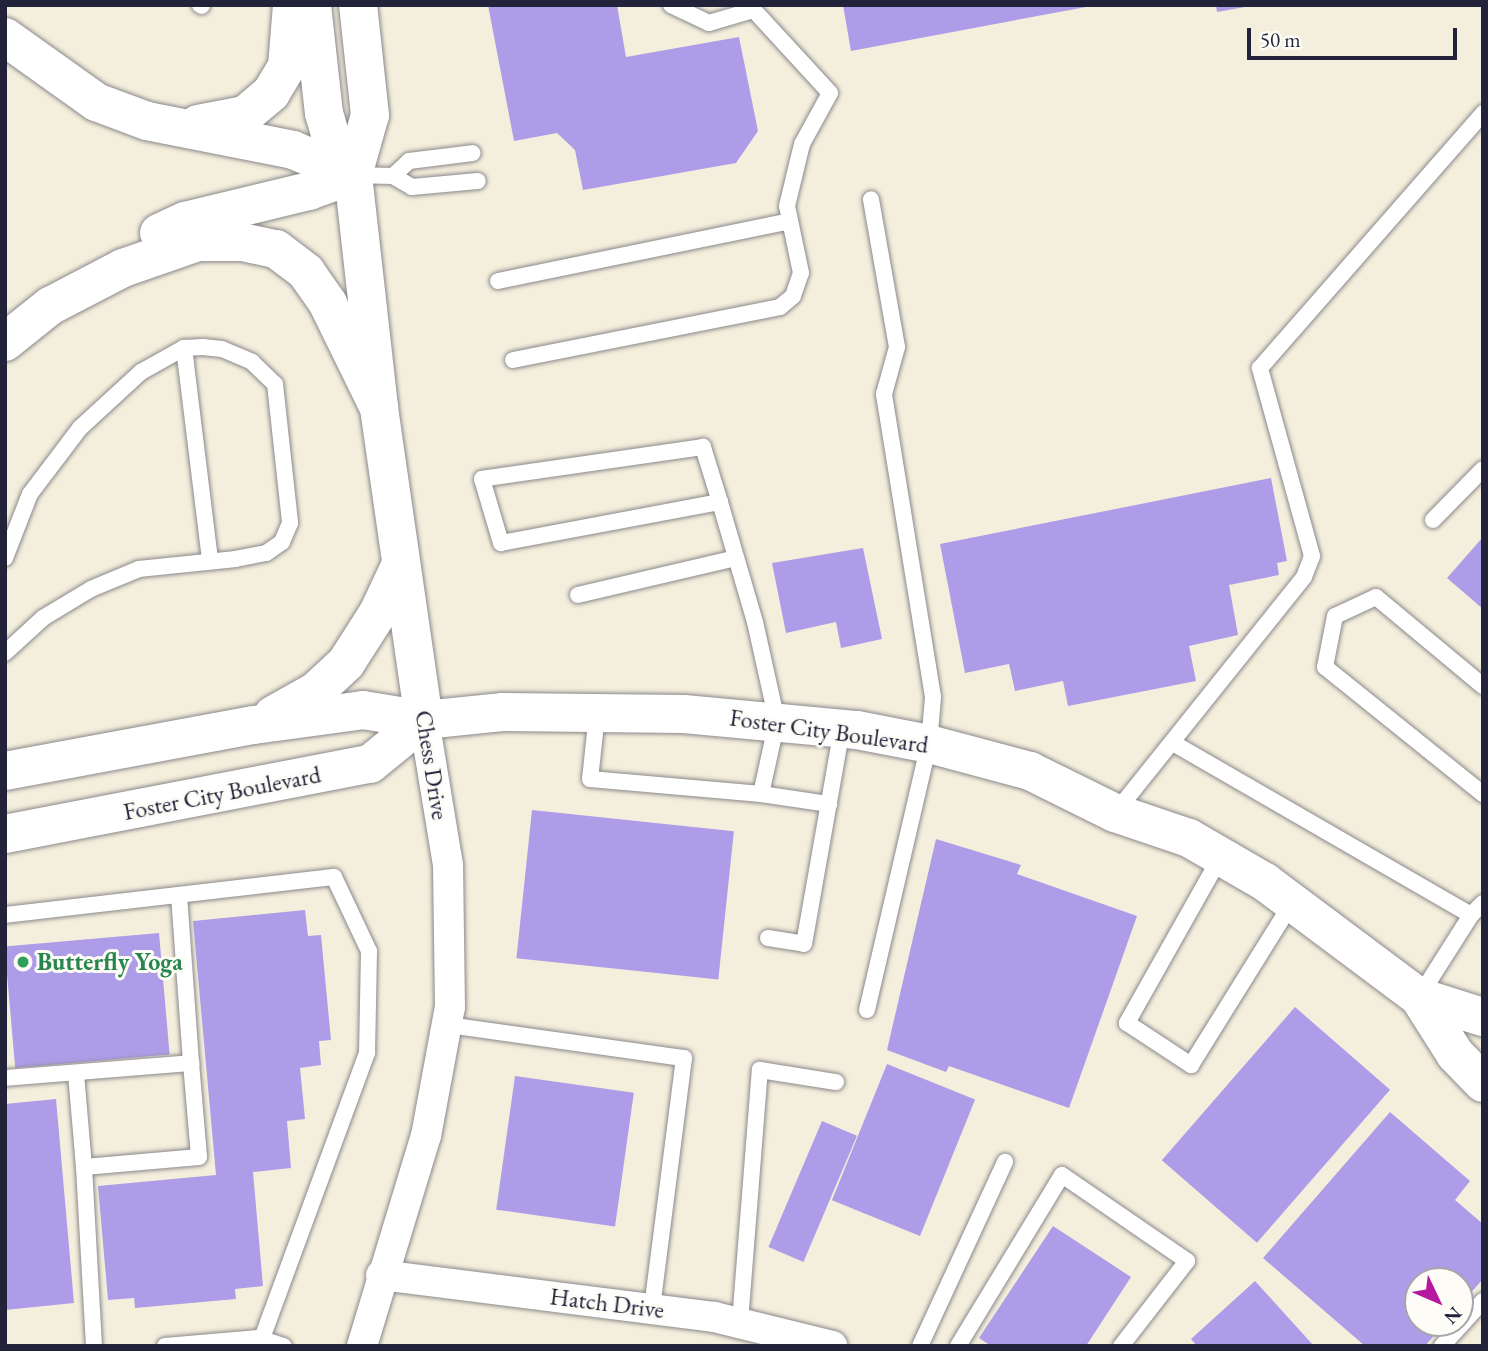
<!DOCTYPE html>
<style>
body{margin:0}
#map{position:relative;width:1488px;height:1351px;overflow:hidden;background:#f4efdc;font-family:"EB Garamond",serif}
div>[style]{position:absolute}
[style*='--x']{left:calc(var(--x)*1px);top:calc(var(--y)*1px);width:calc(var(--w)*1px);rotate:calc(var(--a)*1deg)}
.building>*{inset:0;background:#ad9de8;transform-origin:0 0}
.roads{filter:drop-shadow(0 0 2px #8b888c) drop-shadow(0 0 2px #8b888c)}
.lane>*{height:16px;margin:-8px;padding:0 8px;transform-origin:8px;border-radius:8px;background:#fff}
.street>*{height:30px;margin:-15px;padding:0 15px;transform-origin:15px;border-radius:15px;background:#fff}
.secondary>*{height:38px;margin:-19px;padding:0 19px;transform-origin:19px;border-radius:19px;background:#fff}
.primary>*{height:38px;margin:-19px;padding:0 19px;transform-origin:19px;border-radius:19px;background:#fff}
.highway>*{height:38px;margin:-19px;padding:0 19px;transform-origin:19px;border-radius:19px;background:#fff}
.dots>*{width:19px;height:19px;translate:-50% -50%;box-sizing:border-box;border:4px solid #fdfcf7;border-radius:50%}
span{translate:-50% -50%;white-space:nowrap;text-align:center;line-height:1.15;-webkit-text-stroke:6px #fdfcf7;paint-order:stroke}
.street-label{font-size:24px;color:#22223b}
.leisure-label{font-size:24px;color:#27864d;font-weight:700}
.left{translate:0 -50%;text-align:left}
.frame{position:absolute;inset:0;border:7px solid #22223b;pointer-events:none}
.north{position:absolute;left:1404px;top:1267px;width:70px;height:70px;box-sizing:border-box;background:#fdfcf7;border:2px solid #a5a5ac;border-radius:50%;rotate:134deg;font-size:19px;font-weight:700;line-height:28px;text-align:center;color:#22223b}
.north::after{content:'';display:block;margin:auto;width:24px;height:32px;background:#b5179e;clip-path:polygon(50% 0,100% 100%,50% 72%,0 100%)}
.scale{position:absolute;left:1247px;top:28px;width:210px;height:32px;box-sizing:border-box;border:4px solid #22223b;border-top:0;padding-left:9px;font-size:21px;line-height:24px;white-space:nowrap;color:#22223b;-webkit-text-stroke:5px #fdfcf7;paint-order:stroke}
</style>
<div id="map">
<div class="building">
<div style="clip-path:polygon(488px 5px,617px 5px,626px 57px,739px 37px,758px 131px,736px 163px,583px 190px,575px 150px,557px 133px,514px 141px)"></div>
<div style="clip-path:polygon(843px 5px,1086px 5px,1086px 7px,851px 51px)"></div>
<div style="clip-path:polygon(1216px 5px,1245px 5px,1245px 7px,1217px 12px)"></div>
<div style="clip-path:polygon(1271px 478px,1287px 561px,1277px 563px,1279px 575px,1229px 585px,1238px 635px,1189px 646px,1196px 681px,1068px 706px,1063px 681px,1015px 691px,1009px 664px,965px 673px,940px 544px)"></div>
<div style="clip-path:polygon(1483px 537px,1483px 609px,1447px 578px)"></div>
<div style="clip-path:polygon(863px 548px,882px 639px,841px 648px,836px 622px,786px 633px,772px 563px)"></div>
<div style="left:532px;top:810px;width:203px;height:149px;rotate:6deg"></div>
<div style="clip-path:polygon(936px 839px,1021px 865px,1017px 874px,1137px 916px,1069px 1108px,949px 1066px,946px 1072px,887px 1050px)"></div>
<div style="clip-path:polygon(305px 910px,308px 936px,321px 935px,331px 1040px,319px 1041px,321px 1065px,300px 1068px,305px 1119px,287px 1121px,291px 1168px,253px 1172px,263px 1286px,235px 1289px,236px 1299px,135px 1308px,134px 1298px,108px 1300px,98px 1186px,216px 1175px,193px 921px)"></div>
<div style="left:159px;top:933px;width:122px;height:155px;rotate:85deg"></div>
<div style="left:1295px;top:1007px;width:126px;height:203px;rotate:41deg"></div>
<div style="left:887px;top:1064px;width:95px;height:147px;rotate:22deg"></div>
<div style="left:515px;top:1076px;width:120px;height:135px;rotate:8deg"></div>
<div style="clip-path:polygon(56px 1099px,74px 1303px,5px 1310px,5px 1104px)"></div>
<div style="clip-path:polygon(1390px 1112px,1470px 1181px,1455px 1200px,1483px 1224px,1483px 1279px,1460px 1305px,1460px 1281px,1418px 1281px,1418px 1323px,1445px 1323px,1425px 1346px,1365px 1346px,1263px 1258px)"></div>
<div style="left:822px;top:1121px;width:38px;height:137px;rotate:23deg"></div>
<div style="clip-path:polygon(1053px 1226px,1131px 1277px,1086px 1346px,991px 1346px,979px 1338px)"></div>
<div style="clip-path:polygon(1255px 1281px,1314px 1346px,1197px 1346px,1191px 1339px)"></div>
</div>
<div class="roads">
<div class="lane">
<div style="--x:200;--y:5;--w:2;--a:27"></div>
<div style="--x:671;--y:5;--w:42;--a:25.3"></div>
<div style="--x:709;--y:23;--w:43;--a:-16.3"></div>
<div style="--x:353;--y:175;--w:40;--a:1.4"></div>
<div style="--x:393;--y:176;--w:22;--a:30"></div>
<div style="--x:412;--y:187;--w:66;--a:-5.2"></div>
<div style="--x:393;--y:176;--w:22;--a:-43"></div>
<div style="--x:409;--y:161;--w:64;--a:-7.1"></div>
<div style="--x:498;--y:281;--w:298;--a:-11.6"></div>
<div style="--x:184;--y:348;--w:215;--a:83"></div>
<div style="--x:513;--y:360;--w:272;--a:-11.2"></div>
<div style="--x:780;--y:307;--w:17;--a:-40"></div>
<div style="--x:793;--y:296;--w:24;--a:-71"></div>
<div style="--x:801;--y:273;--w:68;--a:-101.8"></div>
<div style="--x:787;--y:206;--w:64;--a:-76.4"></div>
<div style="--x:802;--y:144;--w:58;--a:-61.2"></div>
<div style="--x:830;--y:93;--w:120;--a:-132.6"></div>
<div style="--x:1433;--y:520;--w:71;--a:-45.6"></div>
<div style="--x:5;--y:558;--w:69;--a:-68.7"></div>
<div style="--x:30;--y:494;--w:83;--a:-52.9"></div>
<div style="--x:80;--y:428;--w:83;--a:-42.6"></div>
<div style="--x:141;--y:372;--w:49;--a:-29.2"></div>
<div style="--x:184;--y:348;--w:19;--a:-3"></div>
<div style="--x:203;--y:347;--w:19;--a:6"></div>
<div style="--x:222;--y:349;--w:33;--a:23"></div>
<div style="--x:252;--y:362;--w:32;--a:44"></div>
<div style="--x:275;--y:384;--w:140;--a:83.8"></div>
<div style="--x:290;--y:523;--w:21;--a:113"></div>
<div style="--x:282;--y:542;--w:19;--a:145"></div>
<div style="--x:266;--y:553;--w:31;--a:169"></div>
<div style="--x:236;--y:559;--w:98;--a:174.1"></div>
<div style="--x:139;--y:569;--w:52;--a:157.4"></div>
<div style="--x:91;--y:589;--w:56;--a:148.9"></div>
<div style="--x:43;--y:618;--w:52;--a:137.4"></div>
<div style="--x:578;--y:595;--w:162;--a:-13.2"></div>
<div style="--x:1483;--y:686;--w:139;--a:-140.2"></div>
<div style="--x:1376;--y:597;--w:45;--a:155.1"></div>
<div style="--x:1335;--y:616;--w:52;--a:101.1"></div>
<div style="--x:1325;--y:667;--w:203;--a:38.8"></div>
<div style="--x:597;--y:714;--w:65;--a:96.1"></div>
<div style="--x:590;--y:779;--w:172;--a:5"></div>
<div style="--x:761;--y:794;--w:75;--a:-77.6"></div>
<div style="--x:777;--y:721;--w:101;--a:-102.5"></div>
<div style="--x:755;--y:622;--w:125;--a:-106.3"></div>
<div style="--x:720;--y:502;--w:58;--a:-107.2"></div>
<div style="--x:703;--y:447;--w:223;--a:171.8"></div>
<div style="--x:482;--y:479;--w:67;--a:73.5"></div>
<div style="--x:501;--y:543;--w:223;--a:-10.6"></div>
<div style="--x:1173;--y:743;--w:344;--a:30"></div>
<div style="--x:1471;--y:915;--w:17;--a:-45"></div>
<div style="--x:761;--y:794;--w:69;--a:8.4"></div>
<div style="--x:1115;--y:813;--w:302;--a:-51.3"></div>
<div style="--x:1304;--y:577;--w:22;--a:-69"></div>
<div style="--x:1312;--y:556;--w:195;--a:-105.5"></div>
<div style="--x:1260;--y:368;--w:339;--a:-48.8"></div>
<div style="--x:1221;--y:856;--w:192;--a:119.4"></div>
<div style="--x:1127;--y:1023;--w:77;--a:33.3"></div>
<div style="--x:1191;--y:1065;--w:193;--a:-58.1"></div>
<div style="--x:179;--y:895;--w:168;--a:85.9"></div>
<div style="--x:5;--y:915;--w:331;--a:-6.6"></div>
<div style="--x:334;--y:877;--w:82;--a:64.7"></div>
<div style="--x:369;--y:951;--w:102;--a:91.1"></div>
<div style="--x:367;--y:1053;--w:312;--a:110.2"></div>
<div style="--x:768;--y:938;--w:36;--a:9"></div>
<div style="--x:804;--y:944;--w:219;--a:-80"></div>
<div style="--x:1419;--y:997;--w:97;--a:-57.6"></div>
<div style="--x:867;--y:1010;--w:273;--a:-76.9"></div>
<div style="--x:929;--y:744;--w:47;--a:-85.1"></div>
<div style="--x:933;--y:697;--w:307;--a:-99.2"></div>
<div style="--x:884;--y:394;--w:49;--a:-74.5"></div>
<div style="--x:897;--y:347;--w:150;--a:-100"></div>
<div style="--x:448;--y:1025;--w:238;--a:8"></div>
<div style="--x:684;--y:1058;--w:253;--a:97.3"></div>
<div style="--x:5;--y:1078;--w:187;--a:-4.6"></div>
<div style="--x:191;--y:1063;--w:94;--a:85.1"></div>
<div style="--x:199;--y:1157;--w:115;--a:175"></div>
<div style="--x:84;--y:1167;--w:93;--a:-94.9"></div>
<div style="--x:84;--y:1167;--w:179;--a:86.8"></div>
<div style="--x:740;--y:1322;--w:253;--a:-85.5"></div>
<div style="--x:760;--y:1070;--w:77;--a:9"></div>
<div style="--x:165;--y:1346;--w:94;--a:-4.9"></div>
<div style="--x:259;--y:1338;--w:26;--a:18"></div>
<div style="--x:920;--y:1346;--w:203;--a:-65.2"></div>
<div style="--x:958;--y:1346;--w:200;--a:-58.7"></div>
<div style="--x:1062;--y:1175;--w:152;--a:34.5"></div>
<div style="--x:1187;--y:1261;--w:108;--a:127.8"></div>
<div style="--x:1442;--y:1346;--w:61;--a:-47.7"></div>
</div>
<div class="street">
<div style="--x:381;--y:1275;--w:336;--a:7.2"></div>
<div style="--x:714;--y:1317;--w:122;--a:13.8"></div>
<div style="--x:362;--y:1346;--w:220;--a:-73.1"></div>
<div style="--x:426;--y:1136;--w:131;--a:-79.5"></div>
<div style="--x:450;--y:1007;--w:142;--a:-90.8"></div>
<div style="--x:448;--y:865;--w:147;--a:-99.4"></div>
</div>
<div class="secondary">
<div style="--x:312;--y:5;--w:109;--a:83.7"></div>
<div style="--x:324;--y:113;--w:33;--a:74"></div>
<div style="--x:333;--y:145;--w:36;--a:56"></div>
<div style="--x:353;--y:175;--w:62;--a:-74.2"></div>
<div style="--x:370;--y:115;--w:111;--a:-96.2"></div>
</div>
<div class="primary">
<div style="--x:353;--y:175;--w:234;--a:83.6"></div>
<div style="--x:379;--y:408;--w:315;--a:81.8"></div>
<div style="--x:273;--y:715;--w:49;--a:-29.2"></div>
<div style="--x:316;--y:691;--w:41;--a:-43"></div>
<div style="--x:346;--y:663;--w:59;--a:-57.4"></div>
<div style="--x:378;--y:613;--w:54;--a:-64.9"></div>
<div style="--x:5;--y:771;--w:253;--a:-10.5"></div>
<div style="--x:254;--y:725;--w:110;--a:-7.8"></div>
<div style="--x:363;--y:710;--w:62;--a:9.3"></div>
<div style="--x:424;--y:720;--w:79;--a:-5.8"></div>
<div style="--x:503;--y:712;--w:181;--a:0.6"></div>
<div style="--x:684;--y:714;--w:174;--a:5.3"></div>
<div style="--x:857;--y:730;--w:73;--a:11"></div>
<div style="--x:929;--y:744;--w:105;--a:15"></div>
<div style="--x:1030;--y:771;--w:95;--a:26.3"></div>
<div style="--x:1115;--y:813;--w:78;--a:18.7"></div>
<div style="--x:1189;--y:838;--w:88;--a:30.1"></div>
<div style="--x:1265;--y:882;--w:192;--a:36.8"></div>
<div style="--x:1419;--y:997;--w:67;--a:57.7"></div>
<div style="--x:1455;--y:1054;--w:40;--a:46"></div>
<div style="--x:5;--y:834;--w:372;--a:-10.9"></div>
<div style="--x:370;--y:764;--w:70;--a:-39.2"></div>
<div style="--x:1419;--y:997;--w:67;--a:17.4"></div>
</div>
<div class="highway">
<div style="--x:5;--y:37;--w:112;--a:35.5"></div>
<div style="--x:96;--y:102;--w:54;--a:20.4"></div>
<div style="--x:147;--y:121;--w:149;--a:11.2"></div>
<div style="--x:293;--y:150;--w:65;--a:22.6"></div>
<div style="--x:198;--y:124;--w:48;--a:-10.8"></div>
<div style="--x:245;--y:115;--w:34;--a:-40"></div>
<div style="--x:271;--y:93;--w:31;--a:-59"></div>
<div style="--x:287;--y:66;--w:61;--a:-85.3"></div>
<div style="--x:159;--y:233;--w:29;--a:-25"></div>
<div style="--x:185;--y:221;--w:128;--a:-13.6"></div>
<div style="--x:309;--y:191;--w:47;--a:-20"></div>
<div style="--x:5;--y:342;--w:58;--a:-38.7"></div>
<div style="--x:50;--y:306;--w:82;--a:-27.5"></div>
<div style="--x:123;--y:268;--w:79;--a:-19.1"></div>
<div style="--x:198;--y:242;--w:44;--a:0"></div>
<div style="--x:242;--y:242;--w:35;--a:12"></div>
<div style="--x:276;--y:249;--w:38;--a:37"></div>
<div style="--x:306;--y:272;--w:39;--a:55"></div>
<div style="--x:328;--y:304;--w:116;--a:63.9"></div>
</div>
</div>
<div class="dots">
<div style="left:23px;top:962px;background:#2e9e5b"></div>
</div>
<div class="street-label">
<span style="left:829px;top:731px;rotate:8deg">Foster City Boulevard</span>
<span style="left:432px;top:765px;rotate:81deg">Chess Drive</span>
<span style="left:222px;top:793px;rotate:-11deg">Foster City Boulevard</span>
<span style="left:607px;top:1303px;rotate:7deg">Hatch Drive</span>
</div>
<div class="leisure-label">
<span class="left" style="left:37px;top:962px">Butterfly Yoga</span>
</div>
<div class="frame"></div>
<div class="north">N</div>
<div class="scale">50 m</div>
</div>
